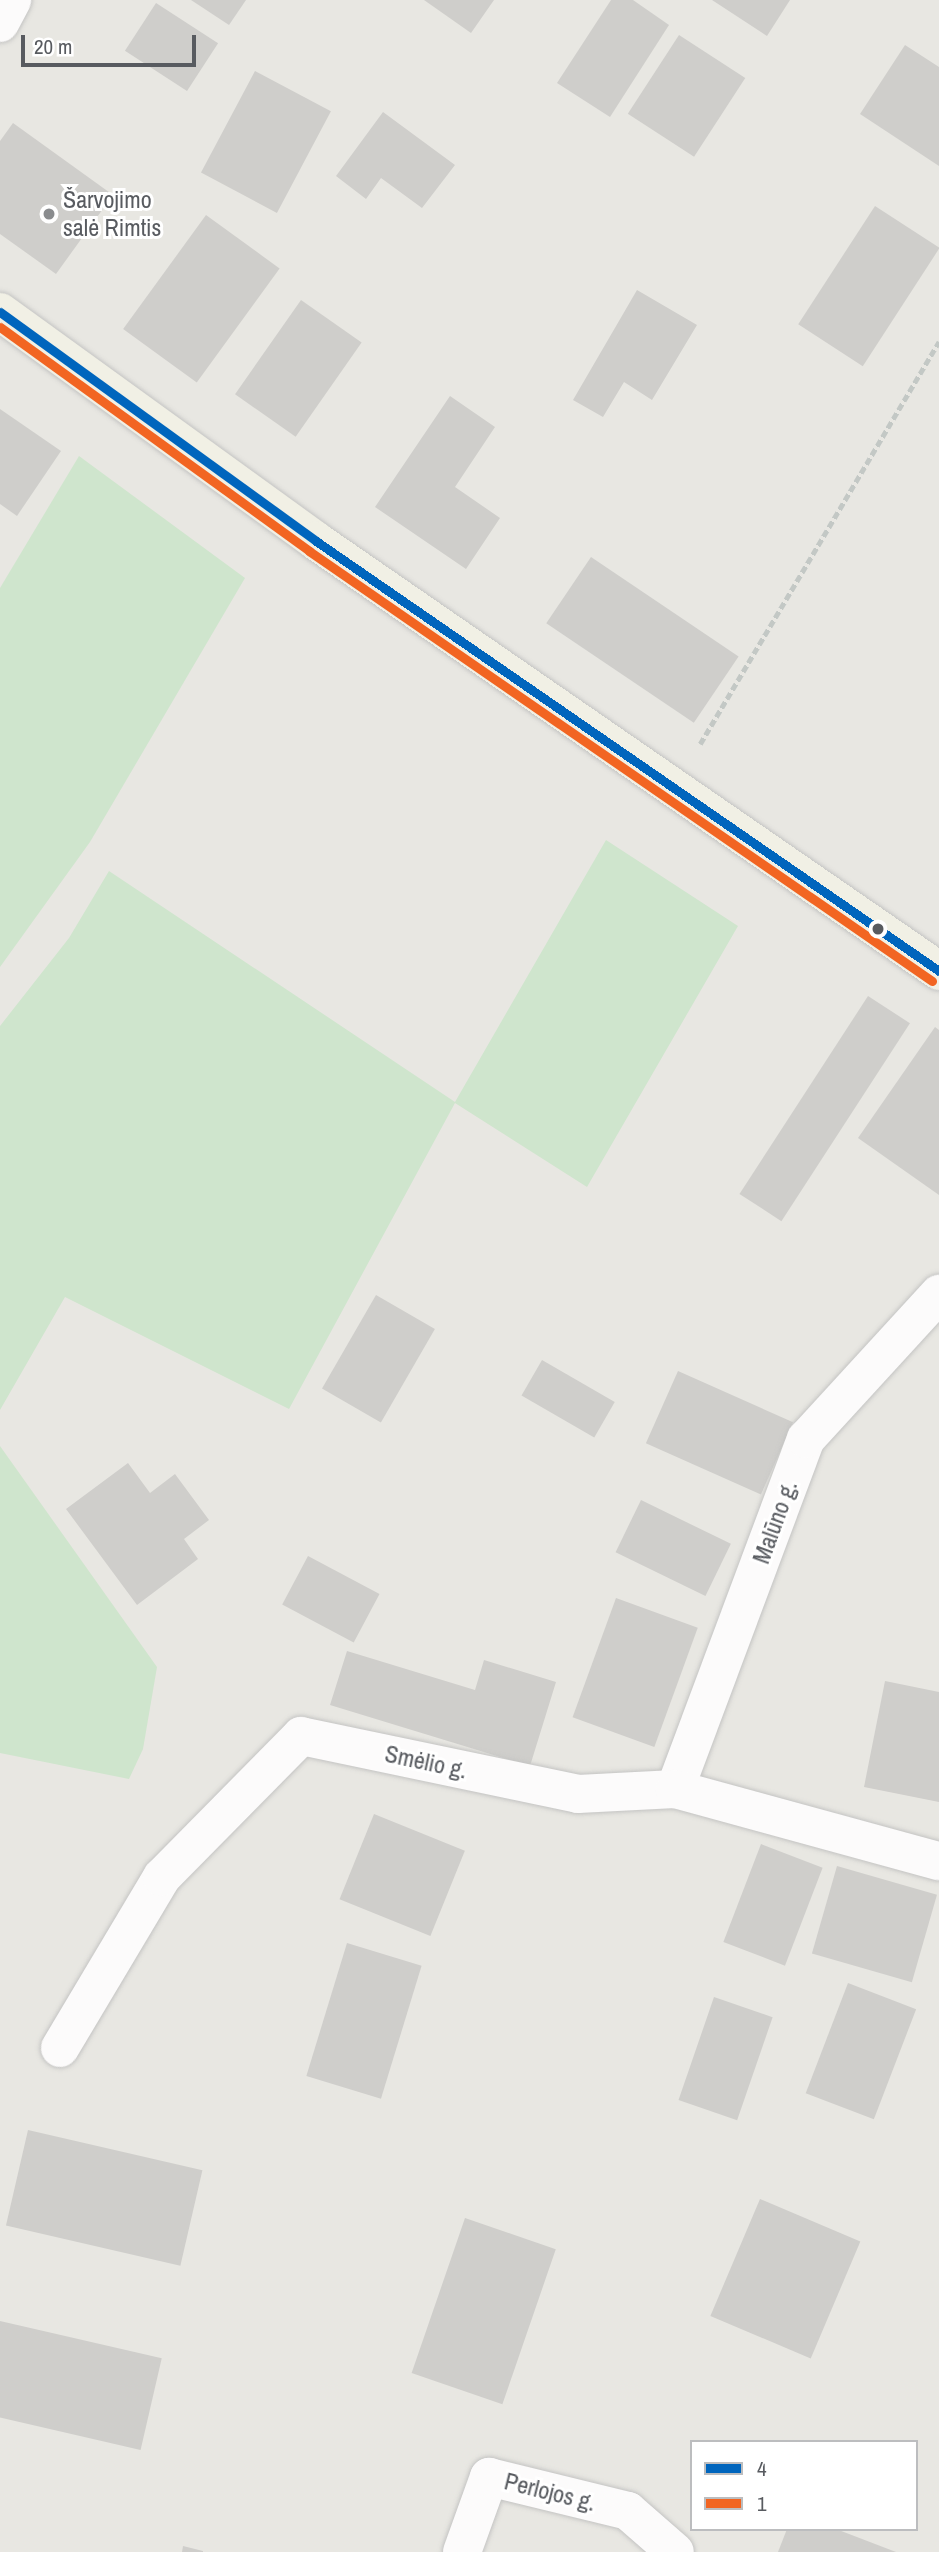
<!DOCTYPE html>
<meta charset="utf-8">
<style>
body{margin:0}
#map{position:relative;width:939px;height:2552px;overflow:hidden;background:#e8e7e2;font-family:"Archivo Narrow",sans-serif}
div>[style]{position:absolute}
[style*='--x']{left:calc(var(--x)*1px);top:calc(var(--y)*1px);width:calc(var(--w)*1px);rotate:calc(var(--a)*1deg)}
.green>*{inset:0;background:#cfe5cd}
.building>*{inset:0;background:#cfcecb;transform-origin:0 0}
.path>*{height:4.5px;margin-top:-2.25px;transform-origin:0;background:repeating-linear-gradient(90deg,#c3c8c5 0 7px,transparent 0 10.5px)}
.roads{filter:drop-shadow(0 0 2px #c4c4c3) drop-shadow(0 0 2px #c4c4c3)}
.minor>*{height:38px;margin:-19px;padding:0 19px;transform-origin:19px;border-radius:19px;background:#fcfbfb}
.major>*{height:38px;margin:-19px;padding:0 19px;transform-origin:19px;border-radius:19px;background:#f1f0e5}
.bus-1>*{height:9px;margin:-4.5px;padding:0 4.5px;transform-origin:4.5px;border-radius:4.5px;background:#0065bd}
.bus-2>*{height:9px;margin:-4.5px;padding:0 4.5px;transform-origin:4.5px;border-radius:4.5px;background:#f26522}
.dots>*{width:19px;height:19px;translate:-50% -50%;box-sizing:border-box;border:4px solid #fff;border-radius:50%}
span{translate:-50% -50%;white-space:nowrap;text-align:center;line-height:1.15;-webkit-text-stroke:6px #fff;paint-order:stroke}
.poi-label{font-size:24px;color:#585b60}
.left{translate:0 -50%;text-align:left}
.street-label{font-size:24px;color:#585b60}
.legend{position:absolute;left:690px;top:2440px;width:228px;height:91px;box-sizing:border-box;background:#fff;border:2px solid #bcbdbf;margin:0;padding:9px 12px;list-style:none;font-size:21px;color:#585b60}
.legend li{display:flex;align-items:center;gap:14px;height:35px}
.legend b{width:35px;border:2px solid #bcbdbf}
.scale{position:absolute;left:21px;top:35px;width:175px;height:32px;box-sizing:border-box;border:4px solid #585b60;border-top:0;padding-left:9px;font-size:21px;line-height:24px;white-space:nowrap;color:#585b60;-webkit-text-stroke:5px #fff;paint-order:stroke}
</style>
<div id="map">
<div class="green">
<div style="clip-path:polygon(79px 456px,245px 578px,90px 842px,0 967px,0 588px)"></div>
<div style="clip-path:polygon(606px 840px,738px 926px,587px 1187px,455px 1103px,289px 1409px,65px 1297px,0 1410px,0 1026px,69px 938px,109px 871px,455px 1102px)"></div>
<div style="clip-path:polygon(0 1446px,157px 1667px,143px 1749px,129px 1779px,0 1753px)"></div>
</div>
<div class="building">
<div style="clip-path:polygon(191px 0,246px 0,229px 25px)"></div>
<div style="clip-path:polygon(424px 0,494px 0,471px 33px)"></div>
<div style="clip-path:polygon(611px 0,633px 0,669px 25px,610px 117px,557px 83px)"></div>
<div style="clip-path:polygon(712px 0,790px 0,767px 36px)"></div>
<div style="left:156px;top:3px;width:74px;height:57px;rotate:33deg"></div>
<div style="left:679px;top:35px;width:79px;height:94px;rotate:33deg"></div>
<div style="clip-path:polygon(905px 45px,939px 67px,939px 166px,860px 114px)"></div>
<div style="left:255px;top:71px;width:86px;height:115px;rotate:28deg"></div>
<div style="clip-path:polygon(383px 112px,455px 165px,422px 208px,381px 178px,366px 199px,336px 176px)"></div>
<div style="clip-path:polygon(13px 123px,113px 195px,56px 274px,0 234px,0 141px)"></div>
<div style="left:875px;top:206px;width:77px;height:141px;rotate:33deg"></div>
<div style="left:206px;top:215px;width:91px;height:141px;rotate:36deg"></div>
<div style="clip-path:polygon(637px 290px,697px 325px,652px 400px,624px 382px,603px 417px,573px 400px)"></div>
<div style="left:301px;top:300px;width:74px;height:115px;rotate:35deg"></div>
<div style="clip-path:polygon(450px 396px,495px 427px,455px 487px,500px 518px,466px 569px,375px 507px)"></div>
<div style="clip-path:polygon(0 409px,61px 451px,17px 516px,0 504px)"></div>
<div style="left:591px;top:557px;width:178px;height:80px;rotate:34deg"></div>
<div style="left:868px;top:996px;width:50px;height:236px;rotate:33deg"></div>
<div style="clip-path:polygon(935px 1027px,939px 1030px,939px 1195px,858px 1138px)"></div>
<div style="left:376px;top:1295px;width:68px;height:108px;rotate:30deg"></div>
<div style="left:542px;top:1360px;width:84px;height:41px;rotate:30deg"></div>
<div style="left:678px;top:1371px;width:126px;height:79px;rotate:24deg"></div>
<div style="clip-path:polygon(128px 1463px,150px 1493px,175px 1474px,209px 1520px,184px 1539px,198px 1559px,137px 1605px,66px 1509px)"></div>
<div style="left:641px;top:1500px;width:100px;height:58px;rotate:26deg"></div>
<div style="left:308px;top:1556px;width:81px;height:55px;rotate:28deg"></div>
<div style="left:616px;top:1598px;width:87px;height:127px;rotate:20deg"></div>
<div style="clip-path:polygon(347px 1651px,475px 1690px,484px 1660px,556px 1682px,530px 1766px,330px 1705px)"></div>
<div style="clip-path:polygon(885px 1681px,939px 1692px,939px 1802px,864px 1787px)"></div>
<div style="left:374px;top:1814px;width:98px;height:92px;rotate:22deg"></div>
<div style="left:761px;top:1844px;width:66px;height:105px;rotate:21deg"></div>
<div style="left:837px;top:1866px;width:104px;height:91px;rotate:16deg"></div>
<div style="left:347px;top:1943px;width:78px;height:139px;rotate:17deg"></div>
<div style="left:848px;top:1983px;width:73px;height:118px;rotate:21deg"></div>
<div style="left:714px;top:1997px;width:62px;height:109px;rotate:19deg"></div>
<div style="left:28px;top:2130px;width:179px;height:98px;rotate:13deg"></div>
<div style="left:760px;top:2199px;width:109px;height:127px;rotate:23deg"></div>
<div style="left:465px;top:2218px;width:96px;height:164px;rotate:19deg"></div>
<div style="left:0;top:2321px;width:166px;height:94px;rotate:13deg"></div>
<div style="clip-path:polygon(787px 2529px,836px 2529px,896px 2552px,778px 2552px)"></div>
<div style="clip-path:polygon(183px 2546px,203px 2551px,203px 2552px,182px 2552px)"></div>
</div>
<div class="path">
<div style="--x:700;--y:744;--w:468;--a:-59.3"></div>
</div>
<div class="roads">
<div class="minor">
<div style="--x:0;--y:23;--w:26;--a:-62"></div>
<div style="--x:675;--y:1789;--w:374;--a:-69.5"></div>
<div style="--x:806;--y:1439;--w:197;--a:-47.5"></div>
<div style="--x:60;--y:2048;--w:199;--a:-59.2"></div>
<div style="--x:162;--y:1877;--w:198;--a:-45.4"></div>
<div style="--x:301;--y:1736;--w:283;--a:11.8"></div>
<div style="--x:578;--y:1794;--w:97;--a:-3"></div>
<div style="--x:675;--y:1789;--w:274;--a:15.3"></div>
<div style="--x:462;--y:2552;--w:80;--a:-70.2"></div>
<div style="--x:489;--y:2477;--w:143;--a:13.7"></div>
<div style="--x:628;--y:2511;--w:62;--a:41.1"></div>
</div>
<div class="major">
<div style="--x:0;--y:312;--w:390;--a:35.9"></div>
<div style="--x:316;--y:541;--w:757;--a:34.61"></div>
</div>
</div>
<div class="bus-1">
<div style="--x:0;--y:312;--w:390;--a:35.9"></div>
<div style="--x:316;--y:541;--w:757;--a:34.61"></div>
</div>
<div class="bus-2">
<div style="--x:0;--y:327;--w:382;--a:35.9"></div>
<div style="--x:309;--y:551;--w:757;--a:34.61"></div>
</div>
<div class="dots">
<div style="left:49px;top:214px;background:#8a8c8e"></div>
<div style="left:878px;top:929px;background:#585b60"></div>
</div>
<div class="poi-label">
<span class="left" style="left:63px;top:214px">Šarvojimo<br>salė Rimtis</span>
</div>
<div class="street-label">
<span style="left:775px;top:1522px;rotate:-70deg">Malūno g.</span>
<span style="left:426px;top:1762px;rotate:12deg">Smėlio g.</span>
<span style="left:550px;top:2492px;rotate:14deg">Perlojos g.</span>
</div>
<ul class="legend">
<li><b style="height:9px;background:#0065bd"></b>4</li>
<li><b style="height:9px;background:#f26522"></b>1</li>
</ul>
<div class="scale">20 m</div>
</div>
